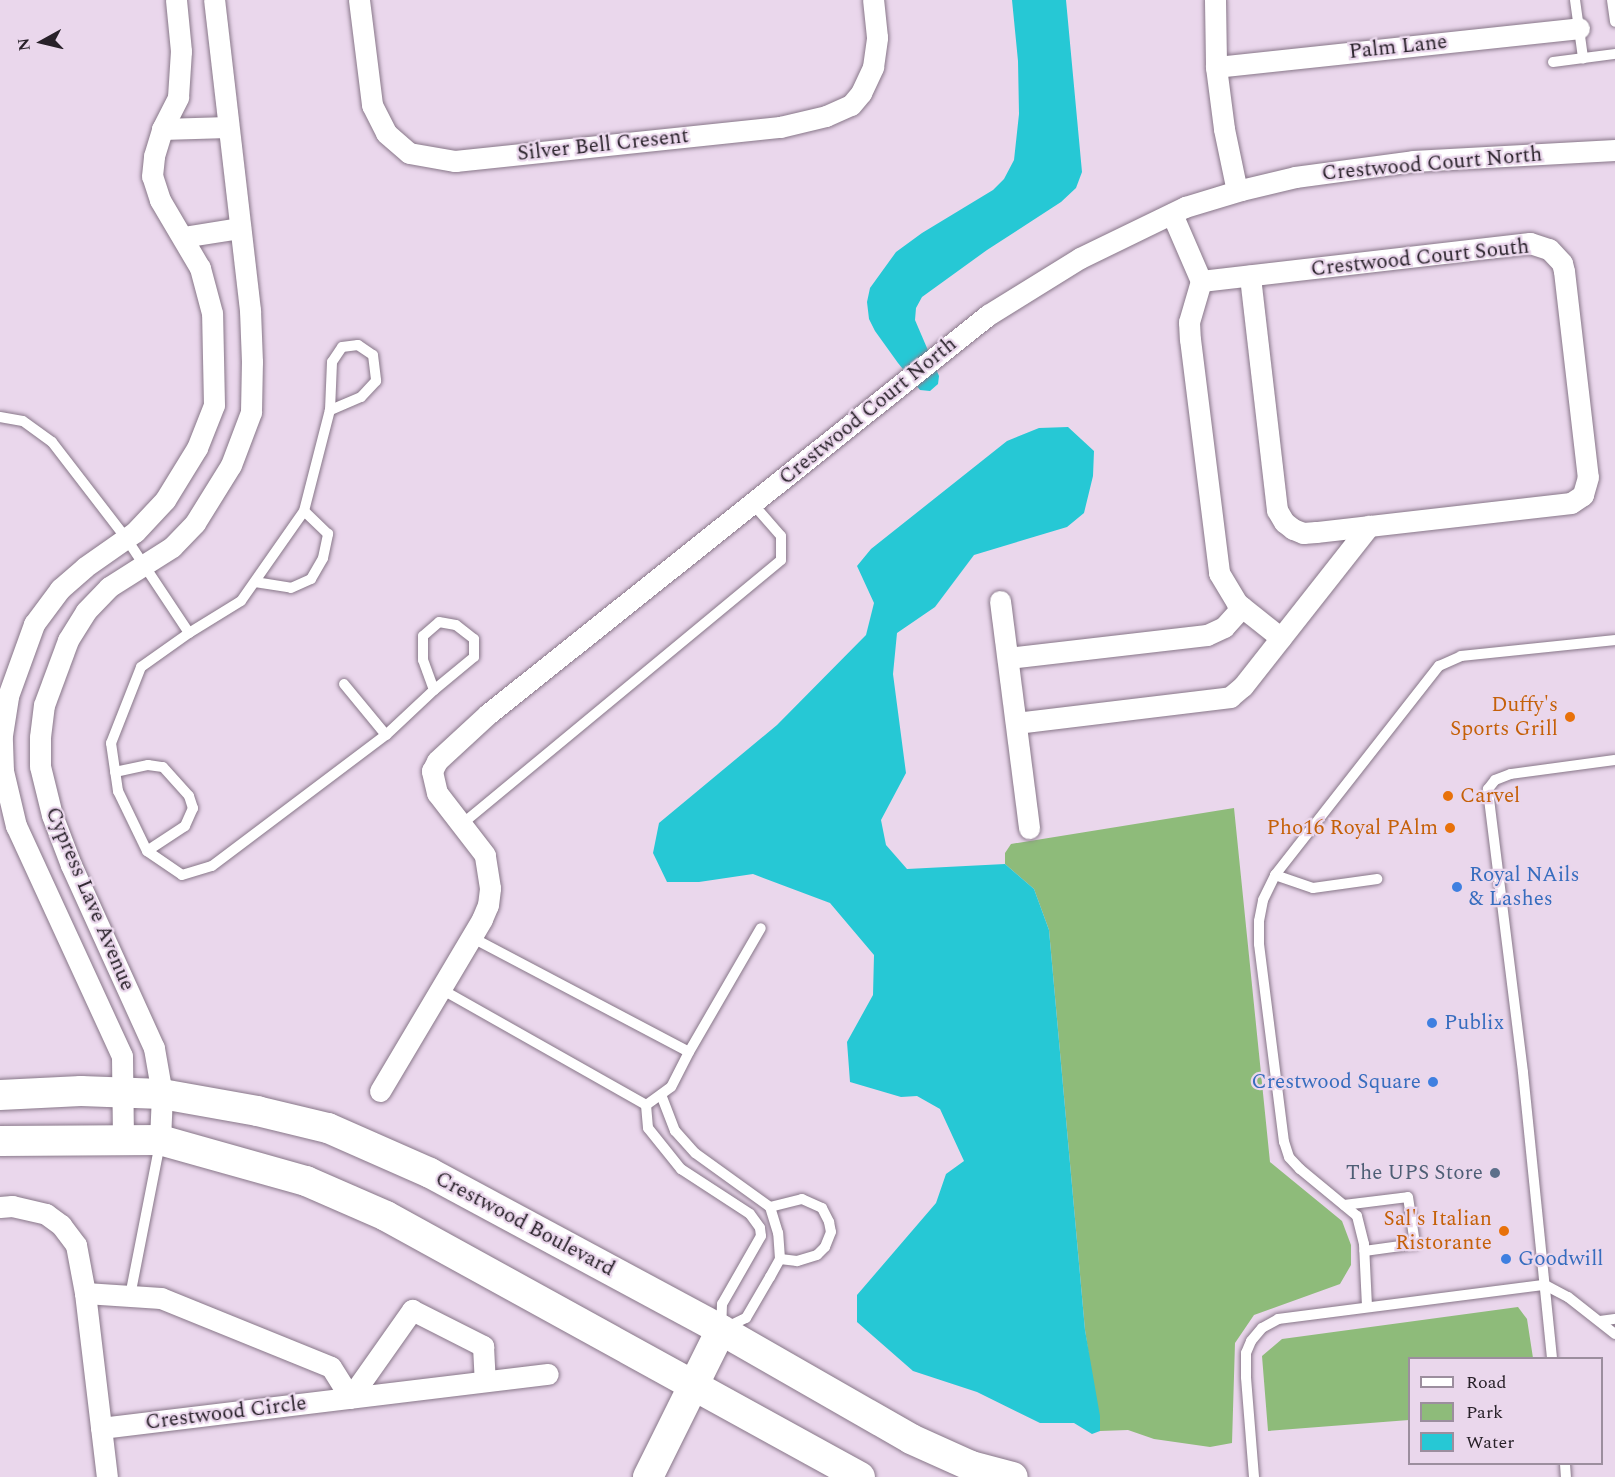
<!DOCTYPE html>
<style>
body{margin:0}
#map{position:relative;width:1615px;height:1477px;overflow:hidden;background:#ead7ec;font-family:Spectral,serif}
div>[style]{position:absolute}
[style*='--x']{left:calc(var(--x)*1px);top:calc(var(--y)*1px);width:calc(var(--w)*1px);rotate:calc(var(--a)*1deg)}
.green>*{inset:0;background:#8ebb7a}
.water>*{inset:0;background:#26c8d5}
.roads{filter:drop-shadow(0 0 2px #887789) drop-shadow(0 0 2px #887789)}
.lane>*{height:10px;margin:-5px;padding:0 5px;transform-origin:5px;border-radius:5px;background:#fff}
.street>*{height:21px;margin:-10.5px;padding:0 10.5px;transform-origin:10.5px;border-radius:10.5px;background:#fff}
.secondary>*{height:30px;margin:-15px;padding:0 15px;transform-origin:15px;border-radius:15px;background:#fff}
.dots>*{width:16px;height:16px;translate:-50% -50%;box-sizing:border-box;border:3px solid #ead7ec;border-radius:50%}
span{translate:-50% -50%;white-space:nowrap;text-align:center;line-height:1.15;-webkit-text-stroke:4.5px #ead7ec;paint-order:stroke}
.street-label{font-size:21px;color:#282129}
.food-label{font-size:21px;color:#c56008}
.right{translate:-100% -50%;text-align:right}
.left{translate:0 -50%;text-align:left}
.shop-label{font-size:21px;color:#366cbe}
.service-label{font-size:21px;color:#4e5e75}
.legend{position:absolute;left:1408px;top:1357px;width:195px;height:108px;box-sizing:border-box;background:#ead7ec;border:2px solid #9c8e9e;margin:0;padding:8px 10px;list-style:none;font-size:18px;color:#282129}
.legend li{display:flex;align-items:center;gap:12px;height:30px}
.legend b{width:30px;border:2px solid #9c8e9e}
.north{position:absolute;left:12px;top:12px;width:60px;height:60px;-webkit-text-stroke:4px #ead7ec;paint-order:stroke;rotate:262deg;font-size:16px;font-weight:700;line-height:24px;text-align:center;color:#282129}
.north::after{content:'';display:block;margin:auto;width:21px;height:27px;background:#282129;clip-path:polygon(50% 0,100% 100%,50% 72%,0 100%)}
</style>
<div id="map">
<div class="green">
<div style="clip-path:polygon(1234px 808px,1270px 1162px,1342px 1221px,1351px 1245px,1351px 1265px,1340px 1284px,1254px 1315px,1235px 1343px,1232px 1443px,1210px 1447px,1154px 1439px,1128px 1430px,1100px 1431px,1085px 1330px,1049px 930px,1034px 889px,1005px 864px,1005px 853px,1011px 844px)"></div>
<div style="clip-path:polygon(1518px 1307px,1527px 1319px,1533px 1358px,1410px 1358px,1409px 1420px,1268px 1431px,1262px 1356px,1282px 1339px)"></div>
</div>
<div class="water">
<div style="clip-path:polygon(1012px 0,1066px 0,1082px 172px,1076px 188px,1061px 202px,987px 250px,922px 297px,916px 308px,915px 320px,939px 376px,938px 384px,930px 391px,920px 390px,898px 363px,875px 331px,869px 319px,867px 302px,870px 288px,896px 252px,922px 233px,993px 190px,1004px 179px,1014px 160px,1019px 114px,1018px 61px)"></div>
<div style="clip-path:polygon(1068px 427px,1094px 451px,1093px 476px,1084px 513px,1067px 527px,974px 555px,935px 607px,897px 633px,893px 674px,906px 773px,881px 820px,886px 845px,907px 869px,1005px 864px,1034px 889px,1049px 930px,1085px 1330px,1100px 1416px,1100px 1431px,1092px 1434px,1074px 1423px,1040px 1423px,977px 1392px,913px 1371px,857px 1322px,857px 1295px,936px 1203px,946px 1174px,964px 1161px,940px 1109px,917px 1096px,901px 1097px,850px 1082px,847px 1042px,873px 995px,874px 955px,830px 903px,753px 874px,699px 882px,667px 882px,653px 853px,659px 823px,777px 725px,866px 635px,874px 603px,857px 566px,871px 549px,1007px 441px,1039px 428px)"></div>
</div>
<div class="roads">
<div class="lane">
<div style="--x:1575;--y:0;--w:59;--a:82.1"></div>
<div style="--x:1612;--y:0;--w:22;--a:82"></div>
<div style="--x:1553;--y:62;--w:63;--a:-7.4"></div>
<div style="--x:0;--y:417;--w:23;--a:10"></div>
<div style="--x:23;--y:421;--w:36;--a:36"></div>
<div style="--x:52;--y:442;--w:121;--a:52.4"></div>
<div style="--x:126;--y:538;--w:114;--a:56.4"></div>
<div style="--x:189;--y:633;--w:61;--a:-31.6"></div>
<div style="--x:241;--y:601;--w:110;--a:-55"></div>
<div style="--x:304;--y:511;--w:104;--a:-75.6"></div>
<div style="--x:330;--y:410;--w:48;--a:-87.6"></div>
<div style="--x:332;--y:362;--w:18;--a:-56"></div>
<div style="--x:342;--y:347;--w:16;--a:-7"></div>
<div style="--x:358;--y:345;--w:18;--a:34"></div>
<div style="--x:373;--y:355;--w:26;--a:83"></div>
<div style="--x:376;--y:381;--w:22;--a:133"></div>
<div style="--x:361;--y:397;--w:34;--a:157"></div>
<div style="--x:255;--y:582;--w:36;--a:9"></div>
<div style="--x:291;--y:588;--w:22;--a:-24"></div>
<div style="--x:311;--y:579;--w:24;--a:-60"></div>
<div style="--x:323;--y:558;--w:25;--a:-78"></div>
<div style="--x:328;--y:534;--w:33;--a:-136"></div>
<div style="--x:189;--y:633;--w:59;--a:144.7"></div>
<div style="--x:141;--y:667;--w:82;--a:111.5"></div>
<div style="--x:111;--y:743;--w:49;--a:81.7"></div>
<div style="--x:118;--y:791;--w:67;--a:64.2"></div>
<div style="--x:147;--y:851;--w:42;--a:34.4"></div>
<div style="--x:182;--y:875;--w:31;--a:-17"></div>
<div style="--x:212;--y:866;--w:218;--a:-37"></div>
<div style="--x:386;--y:735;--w:66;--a:-129.5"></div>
<div style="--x:386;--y:735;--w:66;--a:-43.2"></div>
<div style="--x:434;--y:690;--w:32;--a:-110"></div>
<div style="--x:423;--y:660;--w:24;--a:-90"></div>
<div style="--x:423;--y:636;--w:21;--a:-41"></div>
<div style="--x:439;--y:622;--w:17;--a:10"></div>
<div style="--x:456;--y:625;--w:23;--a:38"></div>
<div style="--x:474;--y:639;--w:18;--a:90"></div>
<div style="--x:474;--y:657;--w:52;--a:140.5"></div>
<div style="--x:115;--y:772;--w:34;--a:-12"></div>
<div style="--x:148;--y:765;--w:15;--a:8"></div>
<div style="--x:163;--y:767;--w:39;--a:48"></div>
<div style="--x:189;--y:796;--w:13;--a:72"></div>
<div style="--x:193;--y:808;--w:20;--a:114"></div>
<div style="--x:185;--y:826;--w:45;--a:146.7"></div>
<div style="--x:462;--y:824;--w:414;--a:-39.6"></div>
<div style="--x:781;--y:560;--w:24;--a:-90"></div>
<div style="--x:781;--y:536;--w:43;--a:-131.2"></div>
<div style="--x:1275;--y:875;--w:40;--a:18.9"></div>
<div style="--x:1313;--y:888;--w:65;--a:-8"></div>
<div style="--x:471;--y:937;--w:246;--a:27.8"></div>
<div style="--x:689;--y:1052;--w:39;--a:117"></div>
<div style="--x:671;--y:1087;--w:31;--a:144"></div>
<div style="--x:441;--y:989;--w:236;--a:29.5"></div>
<div style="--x:689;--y:1052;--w:143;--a:-59.9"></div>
<div style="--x:646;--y:1105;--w:23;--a:85"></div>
<div style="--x:648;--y:1128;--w:53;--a:51.2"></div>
<div style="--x:681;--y:1169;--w:82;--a:33.1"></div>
<div style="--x:750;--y:1214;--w:17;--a:54"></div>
<div style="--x:760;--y:1228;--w:8;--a:83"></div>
<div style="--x:761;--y:1236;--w:78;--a:119.8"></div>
<div style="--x:722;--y:1304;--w:26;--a:92"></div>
<div style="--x:721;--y:1330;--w:28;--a:-26"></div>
<div style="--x:746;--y:1318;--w:48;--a:-59.7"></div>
<div style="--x:770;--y:1277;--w:21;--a:-61"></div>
<div style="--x:780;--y:1259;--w:26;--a:-94"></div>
<div style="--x:778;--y:1233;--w:27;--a:-107"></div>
<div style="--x:770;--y:1207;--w:92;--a:-144.2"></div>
<div style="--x:695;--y:1153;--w:30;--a:-132"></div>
<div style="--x:675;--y:1131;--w:39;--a:-111"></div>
<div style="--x:1344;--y:1205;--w:64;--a:-7.1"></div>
<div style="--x:1408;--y:1197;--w:48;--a:81.5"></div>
<div style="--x:1415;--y:1244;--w:51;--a:172.2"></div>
<div style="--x:770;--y:1207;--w:33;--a:-14"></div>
<div style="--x:802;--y:1199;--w:22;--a:24"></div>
<div style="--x:822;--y:1208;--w:16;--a:63"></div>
<div style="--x:829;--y:1222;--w:10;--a:79"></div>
<div style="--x:831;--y:1232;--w:16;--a:112"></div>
<div style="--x:825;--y:1247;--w:11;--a:135"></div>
<div style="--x:817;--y:1255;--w:21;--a:163"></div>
<div style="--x:797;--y:1261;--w:17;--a:-173"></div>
<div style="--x:130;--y:1296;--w:156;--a:-78.9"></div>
<div style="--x:1367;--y:1306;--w:62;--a:-92.8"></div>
<div style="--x:1364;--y:1244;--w:29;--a:-104"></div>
<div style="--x:1357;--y:1216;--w:74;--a:-140.5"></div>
<div style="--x:1300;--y:1169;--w:16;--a:-133"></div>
<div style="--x:1289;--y:1157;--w:16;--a:-108"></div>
<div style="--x:1284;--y:1142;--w:200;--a:-97.2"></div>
<div style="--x:1259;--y:944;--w:23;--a:-90"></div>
<div style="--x:1259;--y:921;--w:21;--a:-79"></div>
<div style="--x:1263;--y:900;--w:28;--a:-64"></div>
<div style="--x:1275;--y:875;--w:266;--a:-51.9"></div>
<div style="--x:1439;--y:666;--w:24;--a:-24"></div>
<div style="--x:1461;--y:656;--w:155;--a:-5.9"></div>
<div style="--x:1600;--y:1321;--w:15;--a:-8"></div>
<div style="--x:1552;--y:1358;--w:287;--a:-95.8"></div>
<div style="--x:1523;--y:1072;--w:285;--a:-97.1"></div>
<div style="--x:1488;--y:789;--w:11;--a:-52"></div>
<div style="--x:1495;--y:780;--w:17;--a:-21"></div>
<div style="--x:1511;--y:774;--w:105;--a:-7.7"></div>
<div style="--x:1565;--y:1464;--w:13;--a:86"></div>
<div style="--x:1254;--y:1477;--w:100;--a:-94.6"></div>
<div style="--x:1246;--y:1377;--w:24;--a:-90"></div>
<div style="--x:1246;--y:1353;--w:13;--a:-67"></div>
<div style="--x:1251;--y:1341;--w:17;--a:-50"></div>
<div style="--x:1262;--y:1328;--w:18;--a:-29"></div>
<div style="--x:1278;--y:1319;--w:269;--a:-7.3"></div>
<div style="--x:1545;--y:1285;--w:26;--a:28"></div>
<div style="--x:1568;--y:1297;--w:60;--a:38.2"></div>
</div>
<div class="street">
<div style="--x:359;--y:0;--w:106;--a:82.9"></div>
<div style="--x:372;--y:105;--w:31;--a:63"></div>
<div style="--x:386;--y:133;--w:30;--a:41"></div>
<div style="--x:409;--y:153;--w:47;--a:9.9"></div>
<div style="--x:455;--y:161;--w:327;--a:-6"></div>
<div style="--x:780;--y:127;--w:47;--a:-13.4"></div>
<div style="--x:826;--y:116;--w:27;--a:-24"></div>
<div style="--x:851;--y:105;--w:16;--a:-50"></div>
<div style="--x:861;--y:93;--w:29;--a:-65"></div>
<div style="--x:873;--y:67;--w:30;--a:-82"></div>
<div style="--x:877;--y:37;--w:37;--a:-96"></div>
<div style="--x:1215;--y:0;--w:67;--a:89.1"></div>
<div style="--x:1216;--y:67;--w:63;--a:82.6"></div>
<div style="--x:1224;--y:129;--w:63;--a:78.2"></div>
<div style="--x:1216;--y:67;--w:365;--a:-6.1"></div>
<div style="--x:162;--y:129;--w:66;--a:-1.7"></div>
<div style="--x:1172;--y:214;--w:73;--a:66.6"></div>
<div style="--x:1201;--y:281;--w:43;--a:106.3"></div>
<div style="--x:1189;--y:322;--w:17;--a:87"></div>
<div style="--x:1190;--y:339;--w:236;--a:82.9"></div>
<div style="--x:1219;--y:573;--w:35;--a:59"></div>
<div style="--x:1237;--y:603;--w:56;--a:38.5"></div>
<div style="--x:183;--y:237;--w:58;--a:-9"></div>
<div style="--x:1201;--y:281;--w:331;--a:-6.6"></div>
<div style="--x:1530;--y:243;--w:20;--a:18"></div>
<div style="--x:1549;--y:249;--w:19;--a:47"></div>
<div style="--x:1562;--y:263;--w:8;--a:76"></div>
<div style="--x:1564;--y:271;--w:207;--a:83.4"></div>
<div style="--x:1588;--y:477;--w:19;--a:106"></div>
<div style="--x:1583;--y:495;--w:14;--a:146"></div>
<div style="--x:1571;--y:503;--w:257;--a:173.5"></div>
<div style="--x:1316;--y:532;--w:13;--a:176"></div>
<div style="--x:1303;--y:533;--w:11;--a:-158"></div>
<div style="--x:1293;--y:529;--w:11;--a:-142"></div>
<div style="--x:1284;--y:522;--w:14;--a:-120"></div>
<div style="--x:1277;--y:510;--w:236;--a:-96.6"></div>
<div style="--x:1000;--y:601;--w:229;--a:82.7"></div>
<div style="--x:1008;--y:658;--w:200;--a:-6.6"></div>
<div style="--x:1207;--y:635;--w:19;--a:-25"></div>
<div style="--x:1224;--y:627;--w:27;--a:-48"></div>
<div style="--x:1016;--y:723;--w:216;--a:-6.9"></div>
<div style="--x:1230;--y:697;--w:17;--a:-40"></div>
<div style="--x:1243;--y:686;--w:204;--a:-51.8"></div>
<div style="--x:380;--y:1091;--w:200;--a:-59.3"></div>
<div style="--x:482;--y:919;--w:15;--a:-67"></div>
<div style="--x:488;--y:905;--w:17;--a:-83"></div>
<div style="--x:490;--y:888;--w:33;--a:-99"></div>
<div style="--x:485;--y:855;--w:78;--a:-127.7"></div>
<div style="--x:437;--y:793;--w:23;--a:-103"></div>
<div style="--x:432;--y:771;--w:11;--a:-63"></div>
<div style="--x:437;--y:761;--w:69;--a:-42.7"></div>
<div style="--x:488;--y:714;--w:640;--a:-38.59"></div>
<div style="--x:988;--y:315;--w:108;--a:-31.8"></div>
<div style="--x:1080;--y:258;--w:117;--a:-25.9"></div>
<div style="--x:1185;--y:207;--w:59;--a:-16.9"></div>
<div style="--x:1241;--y:190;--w:56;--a:-13.5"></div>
<div style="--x:1295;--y:177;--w:119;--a:-7.7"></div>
<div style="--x:1413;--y:161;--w:202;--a:-3.1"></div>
<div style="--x:123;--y:1139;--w:83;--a:-90.7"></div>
<div style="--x:122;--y:1056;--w:253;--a:-114.7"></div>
<div style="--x:16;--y:826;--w:57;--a:-103.3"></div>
<div style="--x:3;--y:771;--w:36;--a:-92"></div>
<div style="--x:2;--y:735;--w:39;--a:-81"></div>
<div style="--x:8;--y:696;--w:77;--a:-70.1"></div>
<div style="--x:34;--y:624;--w:44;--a:-53.4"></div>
<div style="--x:60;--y:589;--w:33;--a:-41"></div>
<div style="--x:85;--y:567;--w:61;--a:-35"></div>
<div style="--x:135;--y:532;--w:44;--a:-46.8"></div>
<div style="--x:165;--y:500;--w:61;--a:-58.4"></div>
<div style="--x:197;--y:448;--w:46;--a:-68.4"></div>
<div style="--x:214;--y:405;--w:92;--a:-91.2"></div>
<div style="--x:212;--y:313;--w:47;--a:-104.9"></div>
<div style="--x:200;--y:268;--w:79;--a:-120.5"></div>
<div style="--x:160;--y:200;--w:25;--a:-108"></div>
<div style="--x:152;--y:176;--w:20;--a:-84"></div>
<div style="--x:154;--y:156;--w:28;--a:-73"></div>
<div style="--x:162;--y:129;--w:36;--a:-63"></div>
<div style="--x:178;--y:97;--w:46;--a:-86.3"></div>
<div style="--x:181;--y:51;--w:51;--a:-95.6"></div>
<div style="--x:160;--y:1140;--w:46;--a:-87.5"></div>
<div style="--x:162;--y:1094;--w:47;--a:-99.9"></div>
<div style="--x:154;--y:1048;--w:201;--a:-114.4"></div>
<div style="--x:71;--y:865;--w:53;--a:-110.8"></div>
<div style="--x:52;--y:815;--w:50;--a:-103.8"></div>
<div style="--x:40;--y:766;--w:29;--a:-90"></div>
<div style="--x:40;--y:737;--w:32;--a:-83"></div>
<div style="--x:44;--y:705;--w:69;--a:-69.7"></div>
<div style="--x:68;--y:640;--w:34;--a:-58"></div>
<div style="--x:86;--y:611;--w:33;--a:-46"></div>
<div style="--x:109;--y:587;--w:75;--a:-32.4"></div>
<div style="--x:172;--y:547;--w:33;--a:-46"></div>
<div style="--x:195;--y:523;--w:68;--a:-58.2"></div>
<div style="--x:231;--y:465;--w:57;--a:-69.3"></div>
<div style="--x:251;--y:412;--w:50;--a:-88.9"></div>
<div style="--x:252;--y:362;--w:52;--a:-92.2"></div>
<div style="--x:250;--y:310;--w:312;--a:-96.6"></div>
<div style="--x:0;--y:1207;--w:12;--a:-5"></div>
<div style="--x:12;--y:1206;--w:35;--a:13"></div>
<div style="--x:46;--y:1214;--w:19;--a:36"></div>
<div style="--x:61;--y:1225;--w:25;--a:53"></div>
<div style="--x:76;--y:1245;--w:49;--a:79.4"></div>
<div style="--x:85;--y:1293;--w:185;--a:83.2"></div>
<div style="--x:85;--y:1293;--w:76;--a:3.8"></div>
<div style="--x:161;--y:1298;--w:183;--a:22.1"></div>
<div style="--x:331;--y:1367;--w:36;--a:58"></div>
<div style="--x:350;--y:1398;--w:108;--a:-54.8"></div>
<div style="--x:412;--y:1310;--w:80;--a:26.9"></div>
<div style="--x:483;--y:1346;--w:35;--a:87"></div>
<div style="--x:101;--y:1428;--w:450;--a:-6.9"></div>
</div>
<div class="secondary">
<div style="--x:0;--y:1095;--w:81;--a:-2.8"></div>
<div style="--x:81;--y:1091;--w:81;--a:2.1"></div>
<div style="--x:162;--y:1094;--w:97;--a:10.1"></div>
<div style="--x:257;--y:1111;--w:73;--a:13.5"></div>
<div style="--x:328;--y:1128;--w:111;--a:23.8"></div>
<div style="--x:430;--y:1173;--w:331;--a:28.3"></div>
<div style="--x:721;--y:1330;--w:219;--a:29.8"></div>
<div style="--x:911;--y:1439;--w:66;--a:24.2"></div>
<div style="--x:971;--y:1466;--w:43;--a:14.7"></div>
<div style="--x:0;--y:1141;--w:160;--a:-0.4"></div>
<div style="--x:160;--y:1140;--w:152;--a:15.7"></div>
<div style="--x:306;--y:1181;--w:87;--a:23.6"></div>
<div style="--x:386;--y:1216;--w:541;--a:28.84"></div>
<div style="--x:648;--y:1477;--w:164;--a:-63.6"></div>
</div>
</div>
<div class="dots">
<div style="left:1570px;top:717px;background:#e8710a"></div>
<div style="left:1448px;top:796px;background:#e8710a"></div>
<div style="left:1450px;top:828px;background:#e8710a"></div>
<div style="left:1457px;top:887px;background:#3f7fe0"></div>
<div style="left:1432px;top:1023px;background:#3f7fe0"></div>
<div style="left:1433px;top:1082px;background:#3f7fe0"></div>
<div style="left:1495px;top:1173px;background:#5c6f8a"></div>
<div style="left:1504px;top:1231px;background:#e8710a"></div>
<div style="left:1506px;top:1259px;background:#3f7fe0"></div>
</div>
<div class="street-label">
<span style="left:1398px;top:47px;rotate:-6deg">Palm Lane</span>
<span style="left:603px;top:145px;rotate:-6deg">Silver Bell Cresent</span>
<span style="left:1432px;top:164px;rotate:-5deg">Crestwood Court North</span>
<span style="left:1420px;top:258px;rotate:-6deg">Crestwood Court South</span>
<span style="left:868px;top:411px;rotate:-39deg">Crestwood Court North</span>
<span style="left:90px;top:899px;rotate:67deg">Cypress Lave Avenue</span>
<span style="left:525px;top:1224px;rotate:28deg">Crestwood Boulevard</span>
<span style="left:226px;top:1413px;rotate:-7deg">Crestwood Circle</span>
</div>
<div class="food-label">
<span class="right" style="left:1558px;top:717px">Duffy's<br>Sports Grill</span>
<span class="left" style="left:1460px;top:796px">Carvel</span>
<span class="right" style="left:1438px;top:828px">Pho16 Royal PAlm</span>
<span class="right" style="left:1492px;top:1231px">Sal's Italian<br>Ristorante</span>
</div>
<div class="shop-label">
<span class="left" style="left:1469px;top:887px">Royal NAils<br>&amp; Lashes</span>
<span class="left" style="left:1444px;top:1023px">Publix</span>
<span class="right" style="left:1421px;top:1082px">Crestwood Square</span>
<span class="left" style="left:1518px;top:1259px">Goodwill</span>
</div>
<div class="service-label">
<span class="right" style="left:1483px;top:1173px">The UPS Store</span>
</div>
<ul class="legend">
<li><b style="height:8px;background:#fff"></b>Road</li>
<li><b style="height:16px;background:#8ebb7a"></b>Park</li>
<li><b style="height:16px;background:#26c8d5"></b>Water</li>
</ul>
<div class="north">N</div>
</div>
